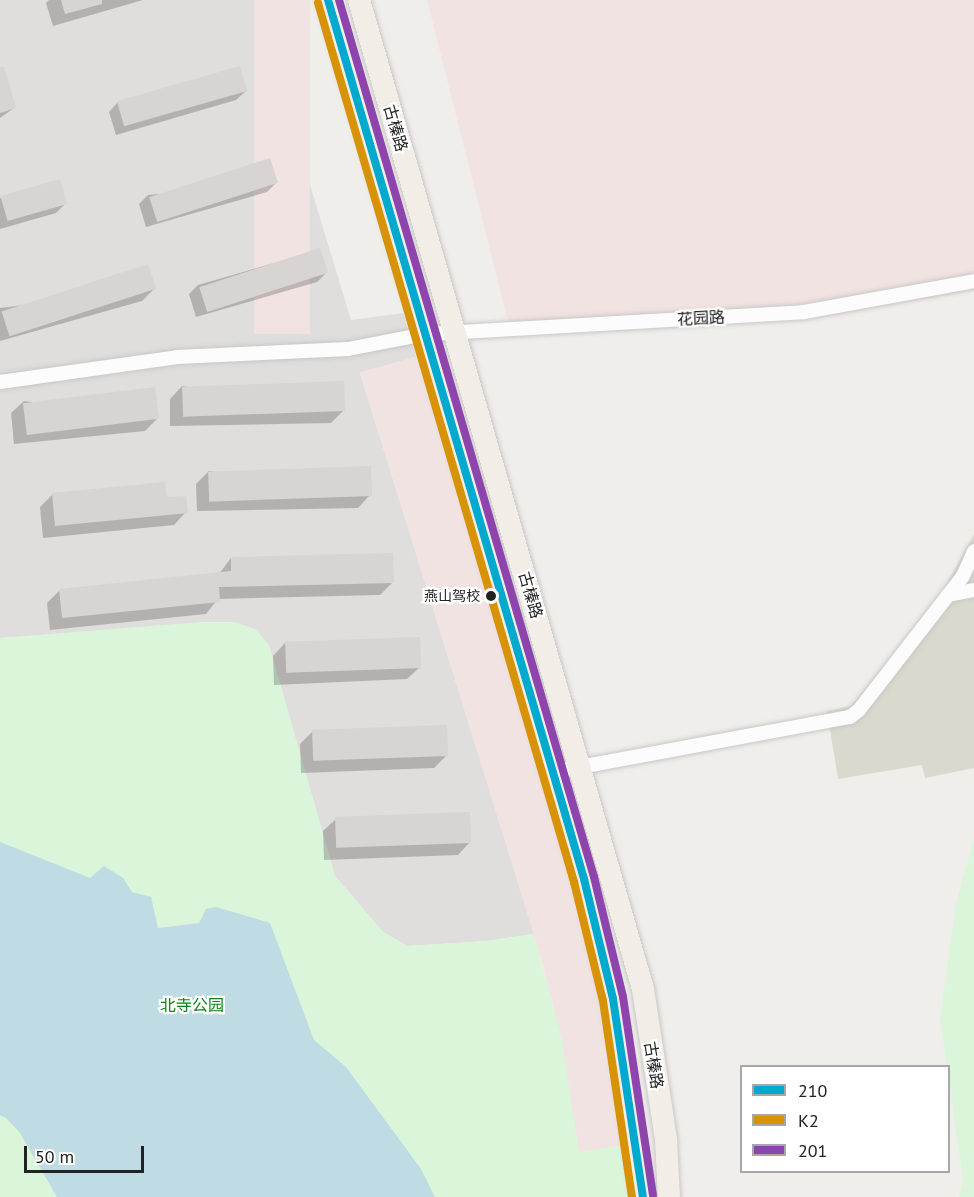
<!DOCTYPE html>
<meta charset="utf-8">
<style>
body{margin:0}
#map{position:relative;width:974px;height:1197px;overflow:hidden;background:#f0eeeb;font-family:"PT Sans","Noto Sans SC",sans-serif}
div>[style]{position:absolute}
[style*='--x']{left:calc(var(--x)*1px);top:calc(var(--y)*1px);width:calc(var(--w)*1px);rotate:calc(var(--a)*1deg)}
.residential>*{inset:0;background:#dfdedc}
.commercial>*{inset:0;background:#f1e3e1;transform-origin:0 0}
.construction>*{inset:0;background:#d9d9cd}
.park>*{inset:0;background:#daf5da}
.water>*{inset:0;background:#bfdbe3}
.shadow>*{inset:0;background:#0003}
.building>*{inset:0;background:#d7d4d2;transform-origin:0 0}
.roads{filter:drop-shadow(0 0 2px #c9c8c7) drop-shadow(0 0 2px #c9c8c7)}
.minor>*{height:14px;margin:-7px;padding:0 7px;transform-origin:7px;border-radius:7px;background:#fdfcfc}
.primary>*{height:22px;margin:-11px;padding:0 11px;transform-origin:11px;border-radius:11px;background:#f3ede7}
.bus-1>*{height:8px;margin:-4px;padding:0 4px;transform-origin:4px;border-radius:4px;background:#00a9ce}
.bus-2>*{height:8px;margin:-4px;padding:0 4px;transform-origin:4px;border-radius:4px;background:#d79205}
.bus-3>*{height:8px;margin:-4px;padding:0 4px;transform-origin:4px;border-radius:4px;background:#8e44ad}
.dots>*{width:16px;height:16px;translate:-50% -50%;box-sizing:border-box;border:3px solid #fff;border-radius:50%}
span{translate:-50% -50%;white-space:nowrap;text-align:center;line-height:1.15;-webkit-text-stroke:4.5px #fff;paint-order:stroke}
.bus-label{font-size:14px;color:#222}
.right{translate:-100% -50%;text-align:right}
.street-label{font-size:16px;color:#222}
.park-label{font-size:16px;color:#0c8416}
.legend{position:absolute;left:740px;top:1065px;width:210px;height:108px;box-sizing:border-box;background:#fff;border:2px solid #a7a7a7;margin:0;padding:8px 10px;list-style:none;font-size:18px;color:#222}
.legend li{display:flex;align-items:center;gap:12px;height:30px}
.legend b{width:30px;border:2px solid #a7a7a7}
.scale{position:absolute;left:24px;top:1146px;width:120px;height:27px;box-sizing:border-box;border:3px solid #222;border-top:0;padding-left:8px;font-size:18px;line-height:21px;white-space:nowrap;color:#222;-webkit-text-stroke:4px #fff;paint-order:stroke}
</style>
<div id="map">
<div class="residential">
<div style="clip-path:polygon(0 0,254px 0,351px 320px,403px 313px,416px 357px,360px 373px,534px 934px,486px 941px,407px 946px,383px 932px,335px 876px,269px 645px,234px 622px,0 638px)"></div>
</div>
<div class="commercial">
<div style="left:254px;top:0;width:56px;height:334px"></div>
<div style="clip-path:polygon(427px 0,974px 0,974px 291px,809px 319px,511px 334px)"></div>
<div style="clip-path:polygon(416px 357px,574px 890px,608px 1026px,626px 1145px,579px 1153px,561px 1036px,542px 961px,360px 372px)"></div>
</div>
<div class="construction">
<div style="clip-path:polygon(974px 534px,974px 768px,925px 778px,922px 765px,838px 779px,827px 711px,851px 706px,934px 607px)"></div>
</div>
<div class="park">
<div style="clip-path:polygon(201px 622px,234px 622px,255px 629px,269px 645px,335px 876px,383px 932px,407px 946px,486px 941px,534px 934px,561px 1036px,579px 1152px,626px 1145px,632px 1197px,0 1197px,0 638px)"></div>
<div style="clip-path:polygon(974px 839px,974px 1197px,959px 1197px,963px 1180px,940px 1019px,956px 903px)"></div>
</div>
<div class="water">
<div style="clip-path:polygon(0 842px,90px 878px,104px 866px,123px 878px,132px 892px,151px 897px,158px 928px,199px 923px,206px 909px,216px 907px,270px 923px,314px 1040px,346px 1067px,421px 1169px,435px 1197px,57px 1197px,20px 1133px,6px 1118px,0 1115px)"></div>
</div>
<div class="shadow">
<div style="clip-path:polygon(49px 0,143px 0,53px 26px,46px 3px)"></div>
<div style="clip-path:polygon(0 87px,14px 108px,0 118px)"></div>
<div style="clip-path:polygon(246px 91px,236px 100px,116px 135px,109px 112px,118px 102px)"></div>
<div style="clip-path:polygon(276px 183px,267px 192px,146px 227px,139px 204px,148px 195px)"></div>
<div style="clip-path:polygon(0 198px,65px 204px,56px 213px,0 229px)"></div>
<div style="clip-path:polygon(319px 250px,326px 273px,317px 282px,196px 317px,189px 294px,198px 285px)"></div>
<div style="clip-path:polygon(154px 289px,142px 301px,0 341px,0 308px)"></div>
<div style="clip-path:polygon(182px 386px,344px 410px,331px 423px,170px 426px,170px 399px)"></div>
<div style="clip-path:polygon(24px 401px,157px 419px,145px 431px,14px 444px,11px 413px)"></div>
<div style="clip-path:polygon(209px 471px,370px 495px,358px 508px,197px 511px,196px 484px)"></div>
<div style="clip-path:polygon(53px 494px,165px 498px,186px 512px,174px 525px,43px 538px,40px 507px)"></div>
<div style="clip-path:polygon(231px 558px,393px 582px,380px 595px,218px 599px,206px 614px,50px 630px,47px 603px,60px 590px,219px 574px)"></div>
<div style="clip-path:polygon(285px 643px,420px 667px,407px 679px,274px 685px,273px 656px)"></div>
<div style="clip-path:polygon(312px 732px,447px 755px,434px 768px,301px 773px,300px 744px)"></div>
<div style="clip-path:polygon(336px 819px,470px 842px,458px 855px,324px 860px,323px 831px)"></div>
</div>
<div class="building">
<div style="clip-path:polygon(61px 0,102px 0,102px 4px,65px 14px)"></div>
<div style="left:240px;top:66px;width:26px;height:128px;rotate:74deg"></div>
<div style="clip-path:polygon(0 67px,4px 67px,16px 108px,0 113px)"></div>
<div style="left:270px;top:158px;width:26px;height:127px;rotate:72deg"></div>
<div style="left:60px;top:179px;width:26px;height:62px;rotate:74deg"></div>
<div style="left:320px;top:248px;width:26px;height:127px;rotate:72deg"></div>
<div style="left:148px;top:264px;width:26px;height:154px;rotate:72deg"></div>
<div style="left:344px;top:381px;width:30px;height:162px;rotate:88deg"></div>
<div style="left:155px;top:387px;width:32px;height:133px;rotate:83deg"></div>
<div style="left:371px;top:466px;width:30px;height:163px;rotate:88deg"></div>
<div style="clip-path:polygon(165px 482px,167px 497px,186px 496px,188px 513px,55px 526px,52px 493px)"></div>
<div style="clip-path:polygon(393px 553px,394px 583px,219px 587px,220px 602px,62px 618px,59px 589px,231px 571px,231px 557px)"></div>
<div style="left:420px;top:637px;width:31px;height:135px;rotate:88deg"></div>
<div style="left:447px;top:725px;width:31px;height:135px;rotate:88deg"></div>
<div style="left:470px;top:812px;width:31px;height:135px;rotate:88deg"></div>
</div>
<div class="roads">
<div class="minor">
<div style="--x:0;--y:382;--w:179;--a:-8"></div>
<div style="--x:177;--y:357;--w:171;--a:-2.7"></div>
<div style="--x:348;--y:349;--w:78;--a:-11"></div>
<div style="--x:425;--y:334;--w:380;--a:-3.3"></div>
<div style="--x:804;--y:312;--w:173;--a:-10.3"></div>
<div style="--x:948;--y:595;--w:26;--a:-11"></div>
<div style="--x:553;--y:772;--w:302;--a:-10.5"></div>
<div style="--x:850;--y:717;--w:11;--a:-38"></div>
<div style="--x:859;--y:710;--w:170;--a:-52.2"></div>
<div style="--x:963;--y:576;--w:27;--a:-66"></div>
</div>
<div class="primary">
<div style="--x:328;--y:0;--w:916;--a:73.76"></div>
<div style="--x:584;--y:879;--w:123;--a:76.4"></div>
<div style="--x:613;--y:999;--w:200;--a:81.4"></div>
<div style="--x:359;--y:0;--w:1029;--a:73.98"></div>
<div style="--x:643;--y:989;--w:153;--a:81.3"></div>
<div style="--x:666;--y:1140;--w:57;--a:87"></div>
</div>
</div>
<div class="bus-1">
<div style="--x:328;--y:0;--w:916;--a:73.76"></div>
<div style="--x:584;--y:879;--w:123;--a:76.4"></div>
<div style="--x:613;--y:999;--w:200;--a:81.4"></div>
</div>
<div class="bus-2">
<div style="--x:318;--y:3;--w:916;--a:73.76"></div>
<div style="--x:574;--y:882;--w:122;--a:76.3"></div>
<div style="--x:603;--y:1001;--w:198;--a:81.6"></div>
</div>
<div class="bus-3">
<div style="--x:339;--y:0;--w:913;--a:73.79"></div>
<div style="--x:594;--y:877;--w:123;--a:76.4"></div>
<div style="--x:623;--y:997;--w:200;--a:81.4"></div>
</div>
<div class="dots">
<div style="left:491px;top:596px;background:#222"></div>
</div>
<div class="bus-label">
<span class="right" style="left:480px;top:596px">燕山驾校</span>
</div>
<div class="street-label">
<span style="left:396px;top:128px;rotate:74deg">古榛路</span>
<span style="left:701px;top:318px;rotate:-3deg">花园路</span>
<span style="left:531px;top:595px;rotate:74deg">古榛路</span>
<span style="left:654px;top:1065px;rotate:81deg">古榛路</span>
</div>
<div class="park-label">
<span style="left:192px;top:1005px">北寺公园</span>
</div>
<ul class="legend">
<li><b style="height:8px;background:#00a9ce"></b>210</li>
<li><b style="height:8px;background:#d79205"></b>K2</li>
<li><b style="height:8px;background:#8e44ad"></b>201</li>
</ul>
<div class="scale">50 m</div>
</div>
